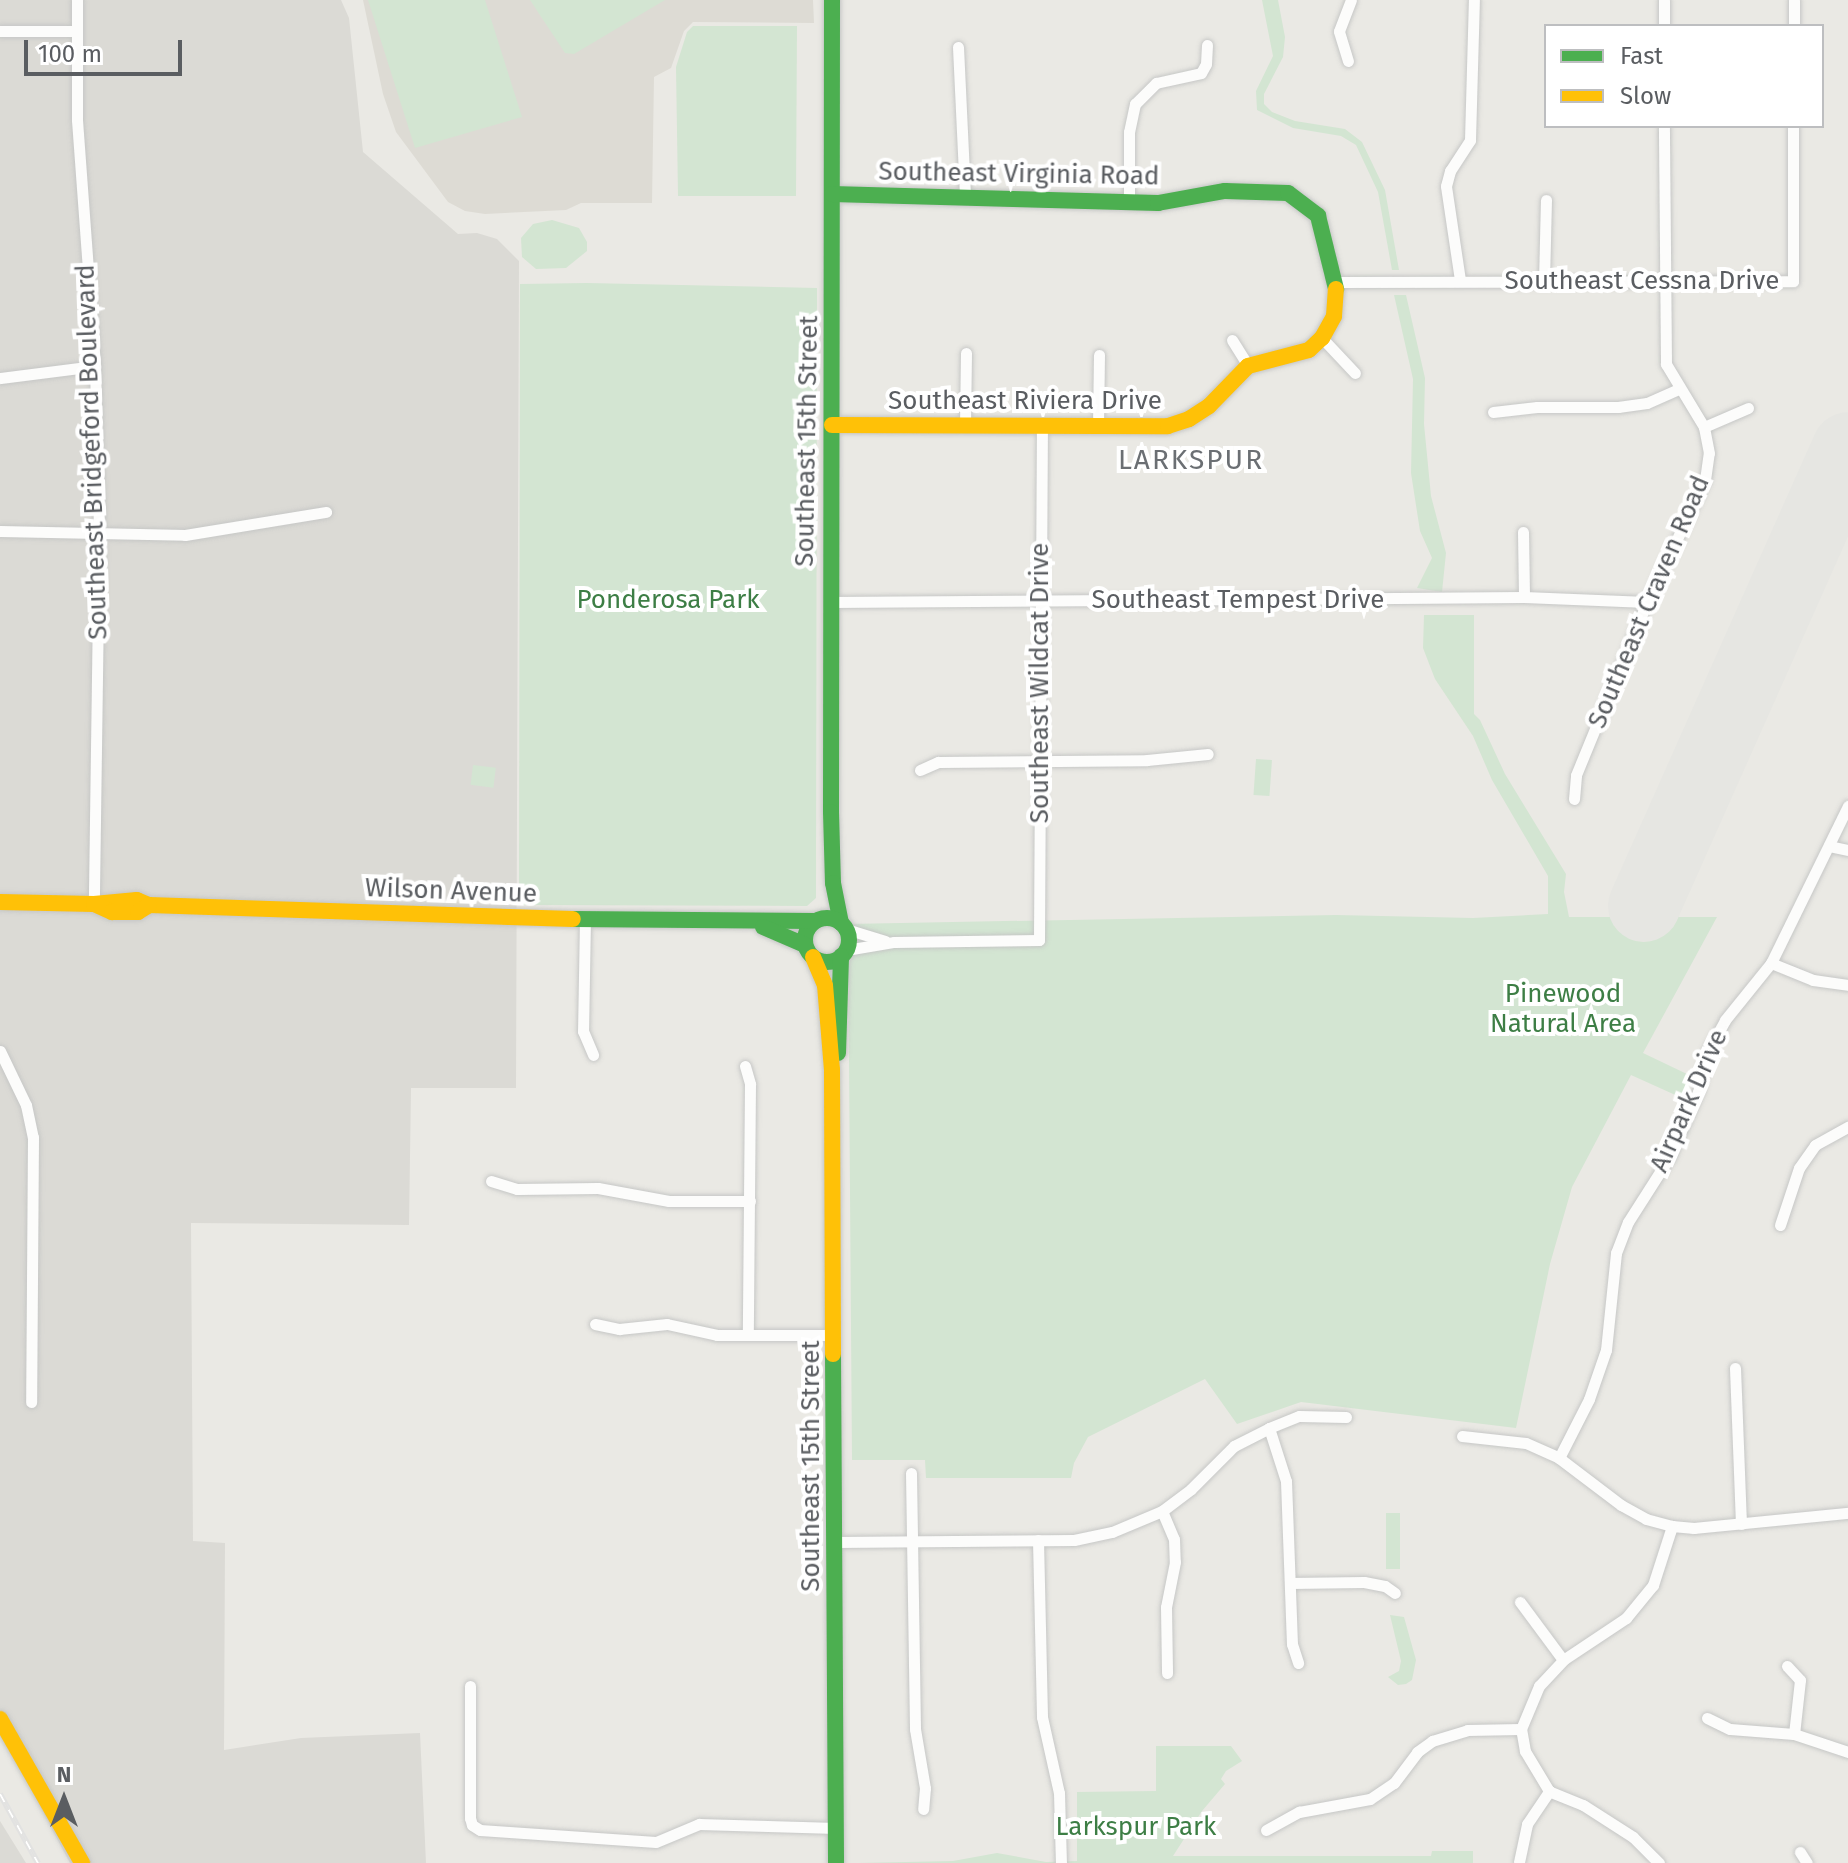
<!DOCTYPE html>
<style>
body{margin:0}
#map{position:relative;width:1848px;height:1863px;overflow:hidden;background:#eae9e4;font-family:"Fira Sans",sans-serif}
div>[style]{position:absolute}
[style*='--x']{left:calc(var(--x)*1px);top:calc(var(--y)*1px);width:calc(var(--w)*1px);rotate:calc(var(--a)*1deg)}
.industrial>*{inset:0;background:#dbdad5}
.education>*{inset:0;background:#dddbd4}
.green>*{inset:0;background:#d3e5d2;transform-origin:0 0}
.runway>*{height:72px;margin:-36px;padding:0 36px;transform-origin:36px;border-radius:36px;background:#e6e6e2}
.roads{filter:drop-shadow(0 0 2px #c6c7c6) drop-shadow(0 0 2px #c6c7c6)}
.street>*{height:11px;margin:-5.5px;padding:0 5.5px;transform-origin:5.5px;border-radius:5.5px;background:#fcfcfb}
.fast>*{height:16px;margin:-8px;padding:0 8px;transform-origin:8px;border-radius:8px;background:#4caf50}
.fast>.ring{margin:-8px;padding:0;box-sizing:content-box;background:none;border:16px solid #4caf50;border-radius:50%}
.slow>*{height:16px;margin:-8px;padding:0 8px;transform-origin:8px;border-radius:8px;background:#ffc107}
.rail>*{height:6px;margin-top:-3px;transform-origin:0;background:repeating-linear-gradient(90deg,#fff 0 9px,#e2e2e1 0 18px);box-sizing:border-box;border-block:2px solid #e2e2e1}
span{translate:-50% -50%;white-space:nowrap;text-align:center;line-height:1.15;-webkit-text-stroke:8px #fff;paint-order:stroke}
.street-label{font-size:26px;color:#5a5d61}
.park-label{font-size:26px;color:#3d7e45}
.neighbourhood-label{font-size:28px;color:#6b6f73;letter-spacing:2px}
.legend{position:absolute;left:1544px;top:24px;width:280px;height:104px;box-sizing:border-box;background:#fff;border:2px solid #bdbec0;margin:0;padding:10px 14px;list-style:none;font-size:24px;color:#5a5d61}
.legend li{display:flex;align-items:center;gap:16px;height:40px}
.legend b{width:40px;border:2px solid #bdbec0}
.north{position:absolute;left:24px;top:1759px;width:80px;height:80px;-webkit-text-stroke:6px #fff;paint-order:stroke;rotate:0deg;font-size:22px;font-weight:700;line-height:32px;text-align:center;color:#5a5d61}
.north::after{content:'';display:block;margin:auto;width:28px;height:36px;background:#5a5d61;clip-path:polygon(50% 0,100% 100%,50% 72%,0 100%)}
.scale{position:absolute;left:24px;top:40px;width:158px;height:36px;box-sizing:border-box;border:4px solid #5a5d61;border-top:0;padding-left:10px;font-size:24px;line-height:28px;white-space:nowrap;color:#5a5d61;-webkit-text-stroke:6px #fff;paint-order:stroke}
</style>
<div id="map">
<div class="industrial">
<div style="clip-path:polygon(0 0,341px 0,349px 18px,363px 152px,458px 234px,477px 233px,497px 239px,519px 261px,516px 1088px,411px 1088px,409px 1225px,191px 1223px,193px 1541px,225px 1543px,224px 1750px,301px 1738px,420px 1733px,426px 1863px,70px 1863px,0 1731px)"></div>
<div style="clip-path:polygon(0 1821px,26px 1863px,0 1863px)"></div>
</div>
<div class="education">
<div style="clip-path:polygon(363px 0,813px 0,814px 23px,693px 22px,684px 31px,671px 68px,654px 77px,652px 203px,581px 203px,566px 210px,485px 214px,465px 211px,448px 202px,396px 132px,383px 94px)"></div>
</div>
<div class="green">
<div style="clip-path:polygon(368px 0,485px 0,522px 117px,415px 148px)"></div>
<div style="clip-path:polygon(530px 0,665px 0,574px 54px,565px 53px)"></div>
<div style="clip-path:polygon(1262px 0,1278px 0,1285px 37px,1283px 57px,1264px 94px,1264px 104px,1272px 112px,1295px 121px,1345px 129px,1362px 142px,1385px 190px,1399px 270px,1392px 270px,1378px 192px,1356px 145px,1341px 136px,1293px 128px,1257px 110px,1256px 91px,1273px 56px)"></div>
<div style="clip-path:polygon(693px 26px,797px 26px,796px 196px,678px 196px,676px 67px,687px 32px)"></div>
<div style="clip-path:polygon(552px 220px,579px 228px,587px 242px,587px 251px,566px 268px,536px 269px,522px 257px,521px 238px,533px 224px)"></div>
<div style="clip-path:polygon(587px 283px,817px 288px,816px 898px,807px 906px,519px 905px,520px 284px)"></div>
<div style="clip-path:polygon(1394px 295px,1406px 295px,1425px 378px,1424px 424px,1431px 496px,1446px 553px,1442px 592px,1417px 588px,1432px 558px,1420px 531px,1411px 473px,1413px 379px)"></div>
<div style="clip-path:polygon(1424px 615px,1474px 615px,1474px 714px,1480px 720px,1505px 774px,1566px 874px,1564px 892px,1569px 917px,1717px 917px,1643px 1053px,1689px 1075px,1682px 1098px,1631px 1075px,1572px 1187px,1550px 1264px,1516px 1428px,1301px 1402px,1237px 1424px,1205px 1379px,1088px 1437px,1074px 1463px,1071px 1478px,926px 1478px,925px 1460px,852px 1460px,848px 924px,1336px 915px,1473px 918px,1548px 914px,1548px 876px,1492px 780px,1473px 736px,1435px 679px,1423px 648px)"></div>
<div style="left:1256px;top:759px;width:16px;height:36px;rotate:4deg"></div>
<div style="left:473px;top:765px;width:23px;height:20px;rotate:7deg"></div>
<div style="left:1386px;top:1513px;width:14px;height:56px"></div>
<div style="clip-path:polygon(1390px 1615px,1404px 1617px,1416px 1660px,1412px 1680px,1406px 1684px,1398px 1685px,1388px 1677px,1399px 1671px,1401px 1661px)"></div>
<div style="clip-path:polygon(1156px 1746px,1231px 1746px,1242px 1761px,1226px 1771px,1221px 1779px,1225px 1784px,1202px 1811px,1173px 1856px,1431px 1856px,1432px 1851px,1473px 1851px,1473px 1863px,858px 1863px,953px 1861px,997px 1853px,1046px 1862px,1077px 1861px,1077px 1792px,1156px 1791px)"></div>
</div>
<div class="runway">
<div style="--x:1644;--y:906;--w:501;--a:-65.99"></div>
</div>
<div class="roads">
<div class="street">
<div style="--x:77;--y:0;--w:120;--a:90"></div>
<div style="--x:77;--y:120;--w:247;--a:85.8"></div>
<div style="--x:95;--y:366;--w:168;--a:88.6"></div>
<div style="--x:99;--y:534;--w:370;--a:90.8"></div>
<div style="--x:1664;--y:26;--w:26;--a:-90"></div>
<div style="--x:1794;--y:26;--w:26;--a:-90"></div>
<div style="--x:0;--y:31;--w:76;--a:0"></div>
<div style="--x:958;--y:47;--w:148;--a:87.3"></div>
<div style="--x:1348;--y:61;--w:31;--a:-107"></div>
<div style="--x:1339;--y:31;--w:33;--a:-69"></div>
<div style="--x:1129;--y:201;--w:69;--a:-90"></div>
<div style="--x:1129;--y:132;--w:29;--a:-78"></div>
<div style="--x:1135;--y:104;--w:30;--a:-45"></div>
<div style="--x:1156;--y:83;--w:46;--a:-12.5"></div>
<div style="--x:1201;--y:73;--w:10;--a:-61"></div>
<div style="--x:1206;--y:64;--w:19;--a:-87"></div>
<div style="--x:1460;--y:280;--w:95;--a:-98.5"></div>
<div style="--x:1446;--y:186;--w:16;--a:-75"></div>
<div style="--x:1450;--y:171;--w:37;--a:-57"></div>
<div style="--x:1470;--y:140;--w:140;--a:-88.4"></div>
<div style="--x:1544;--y:281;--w:81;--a:-88.6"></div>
<div style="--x:1337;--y:282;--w:456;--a:-0.1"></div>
<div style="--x:1793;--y:281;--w:155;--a:-90"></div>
<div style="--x:1322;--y:338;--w:48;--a:46.7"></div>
<div style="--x:1232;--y:340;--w:31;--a:58"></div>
<div style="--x:0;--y:378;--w:96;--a:-7.2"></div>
<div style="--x:1493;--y:412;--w:44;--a:-6.5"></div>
<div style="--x:1537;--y:407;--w:81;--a:0"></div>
<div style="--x:1618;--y:407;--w:29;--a:-8"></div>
<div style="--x:1647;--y:403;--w:34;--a:-24"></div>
<div style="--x:965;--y:425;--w:72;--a:-89.2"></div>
<div style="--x:1098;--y:426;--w:71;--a:-89.2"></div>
<div style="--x:1704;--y:427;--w:48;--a:-23.4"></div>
<div style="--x:0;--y:531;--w:185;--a:1.2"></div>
<div style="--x:185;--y:535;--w:143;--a:-9.3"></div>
<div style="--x:1523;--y:532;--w:65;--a:89.1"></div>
<div style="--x:830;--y:602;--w:694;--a:-0.41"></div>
<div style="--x:1524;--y:597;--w:123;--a:2.3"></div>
<div style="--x:920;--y:770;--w:20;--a:-24"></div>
<div style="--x:938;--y:762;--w:209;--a:-0.5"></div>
<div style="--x:1147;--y:760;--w:61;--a:-5.6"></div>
<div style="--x:1574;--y:799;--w:24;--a:-85"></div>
<div style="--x:1576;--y:775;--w:187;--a:-67.7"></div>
<div style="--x:1647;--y:602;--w:135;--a:-64.6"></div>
<div style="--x:1705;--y:480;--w:27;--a:-82"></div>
<div style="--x:1709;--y:453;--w:26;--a:-101"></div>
<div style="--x:1704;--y:427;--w:74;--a:-121.1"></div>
<div style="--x:1666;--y:364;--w:238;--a:-90.5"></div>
<div style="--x:1829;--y:846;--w:19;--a:12"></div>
<div style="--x:585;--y:919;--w:112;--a:91"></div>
<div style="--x:583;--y:1031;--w:26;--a:67"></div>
<div style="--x:846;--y:929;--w:41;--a:17.1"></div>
<div style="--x:846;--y:950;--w:49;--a:-9.5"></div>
<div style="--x:894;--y:942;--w:145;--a:-0.8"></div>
<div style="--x:1039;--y:940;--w:514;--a:-89.67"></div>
<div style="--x:1771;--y:963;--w:45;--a:22"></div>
<div style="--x:1813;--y:980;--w:35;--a:8"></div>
<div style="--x:0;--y:1051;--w:60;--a:64.3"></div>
<div style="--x:26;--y:1105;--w:33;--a:78"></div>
<div style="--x:33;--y:1137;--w:265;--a:90.4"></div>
<div style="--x:745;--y:1066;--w:19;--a:74"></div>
<div style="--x:750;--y:1084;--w:250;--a:90.5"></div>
<div style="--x:491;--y:1181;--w:27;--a:17"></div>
<div style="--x:517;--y:1189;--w:81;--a:-0.7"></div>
<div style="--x:598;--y:1188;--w:72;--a:10.4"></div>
<div style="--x:669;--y:1201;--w:81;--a:0"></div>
<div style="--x:1780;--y:1225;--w:60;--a:-71.6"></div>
<div style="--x:1799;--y:1168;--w:28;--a:-55"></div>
<div style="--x:1815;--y:1145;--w:38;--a:-29"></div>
<div style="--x:595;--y:1324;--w:25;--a:12"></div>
<div style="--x:619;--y:1329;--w:48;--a:-5.9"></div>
<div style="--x:667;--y:1324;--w:51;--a:12.4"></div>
<div style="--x:717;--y:1335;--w:117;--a:0"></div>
<div style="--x:1735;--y:1368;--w:156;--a:87.8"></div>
<div style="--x:1269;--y:1428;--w:56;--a:72.2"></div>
<div style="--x:1286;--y:1481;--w:163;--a:87.9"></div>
<div style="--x:1292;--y:1644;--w:20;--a:72"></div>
<div style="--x:1462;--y:1436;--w:64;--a:6.2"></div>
<div style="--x:1526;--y:1443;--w:36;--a:24"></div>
<div style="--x:1559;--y:1458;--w:78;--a:37.2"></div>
<div style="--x:1621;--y:1505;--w:29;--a:29"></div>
<div style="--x:1646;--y:1519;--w:27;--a:15"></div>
<div style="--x:1672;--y:1526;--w:22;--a:5"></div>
<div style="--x:1694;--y:1528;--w:155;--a:-5.6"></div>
<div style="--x:1559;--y:1458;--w:66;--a:-63"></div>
<div style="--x:1589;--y:1399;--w:52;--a:-70.9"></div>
<div style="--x:1606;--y:1350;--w:98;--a:-84.1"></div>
<div style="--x:1616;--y:1253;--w:33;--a:-69"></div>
<div style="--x:1628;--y:1222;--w:78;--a:-57.5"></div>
<div style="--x:1670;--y:1156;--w:70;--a:-66.4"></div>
<div style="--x:1698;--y:1092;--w:42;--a:-76.3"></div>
<div style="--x:1708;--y:1051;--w:35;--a:-61"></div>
<div style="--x:1725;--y:1020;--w:73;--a:-51.1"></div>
<div style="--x:1771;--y:963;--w:175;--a:-63.9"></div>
<div style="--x:911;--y:1473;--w:256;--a:89.1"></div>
<div style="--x:915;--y:1729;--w:60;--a:80.4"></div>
<div style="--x:925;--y:1788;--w:21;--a:95"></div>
<div style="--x:1162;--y:1511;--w:30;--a:67"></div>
<div style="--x:1174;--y:1539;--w:23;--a:88"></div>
<div style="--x:1175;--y:1562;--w:46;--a:101.3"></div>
<div style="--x:1166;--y:1607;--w:66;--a:89.1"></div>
<div style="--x:1038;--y:1540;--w:177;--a:88.7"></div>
<div style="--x:1042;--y:1717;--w:78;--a:77.4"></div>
<div style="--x:1059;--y:1793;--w:70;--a:88.4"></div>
<div style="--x:836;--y:1542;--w:238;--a:-0.5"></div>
<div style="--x:1074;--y:1540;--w:39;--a:-12"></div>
<div style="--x:1112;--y:1532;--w:54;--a:-22.8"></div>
<div style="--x:1162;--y:1511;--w:36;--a:-37"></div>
<div style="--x:1191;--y:1489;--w:61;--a:-45"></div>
<div style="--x:1234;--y:1446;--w:39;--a:-27"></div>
<div style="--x:1269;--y:1428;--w:32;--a:-22"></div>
<div style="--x:1299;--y:1416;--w:47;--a:1.2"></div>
<div style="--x:1290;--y:1583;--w:74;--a:-0.8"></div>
<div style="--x:1364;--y:1582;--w:21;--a:11"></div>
<div style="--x:1385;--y:1586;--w:12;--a:35"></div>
<div style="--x:1520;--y:1602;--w:72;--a:53.4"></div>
<div style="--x:1787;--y:1666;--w:19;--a:47"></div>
<div style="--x:1800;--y:1680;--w:54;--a:96.3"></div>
<div style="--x:470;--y:1686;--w:132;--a:90"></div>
<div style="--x:470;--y:1818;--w:7;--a:74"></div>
<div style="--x:472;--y:1825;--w:9;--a:32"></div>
<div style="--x:480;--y:1830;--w:176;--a:3.9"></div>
<div style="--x:656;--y:1842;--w:47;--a:-22.7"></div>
<div style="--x:699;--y:1824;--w:137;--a:1.7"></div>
<div style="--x:1707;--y:1718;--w:25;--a:26"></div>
<div style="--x:1730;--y:1729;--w:64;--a:4.5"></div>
<div style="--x:1794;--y:1734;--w:57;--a:18.4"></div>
<div style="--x:1266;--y:1830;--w:38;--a:-29"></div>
<div style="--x:1299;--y:1812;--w:72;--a:-10.4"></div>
<div style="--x:1370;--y:1799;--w:29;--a:-34"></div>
<div style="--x:1394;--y:1783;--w:39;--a:-53"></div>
<div style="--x:1417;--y:1752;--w:19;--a:-36"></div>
<div style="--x:1432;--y:1741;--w:37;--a:-17"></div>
<div style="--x:1467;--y:1730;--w:54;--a:-1.1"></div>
<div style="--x:1800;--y:1852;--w:13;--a:58"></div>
<div style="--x:1519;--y:1862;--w:39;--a:-78"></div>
<div style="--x:1527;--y:1824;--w:40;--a:-56"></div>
<div style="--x:1659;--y:1863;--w:37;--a:-135"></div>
<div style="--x:1633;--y:1837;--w:59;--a:-147.4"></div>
<div style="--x:1583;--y:1805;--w:37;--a:-158"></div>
<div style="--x:1549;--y:1791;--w:47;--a:-121"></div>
<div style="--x:1525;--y:1751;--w:22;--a:-100"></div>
<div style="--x:1521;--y:1729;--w:47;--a:-67.3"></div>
<div style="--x:1539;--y:1686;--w:35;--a:-47"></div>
<div style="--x:1563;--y:1660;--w:76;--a:-33.7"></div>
<div style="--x:1626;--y:1618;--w:43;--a:-50.7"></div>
<div style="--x:1653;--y:1585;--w:62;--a:-72.1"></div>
</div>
<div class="fast">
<div style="--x:832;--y:0;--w:812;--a:90.07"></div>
<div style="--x:831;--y:812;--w:71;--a:88.4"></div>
<div style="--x:833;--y:883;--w:41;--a:78.7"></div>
<div style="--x:832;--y:194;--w:326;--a:1.6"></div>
<div style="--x:1158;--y:203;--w:68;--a:-10.2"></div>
<div style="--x:1225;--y:191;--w:63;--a:1.8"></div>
<div style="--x:1288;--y:193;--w:38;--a:37"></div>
<div style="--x:1318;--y:216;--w:75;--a:76.1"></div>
<div class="ring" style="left:805px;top:918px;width:28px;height:28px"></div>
<div style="--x:573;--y:919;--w:241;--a:0.5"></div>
<div style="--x:763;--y:927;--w:46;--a:23.2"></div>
<div style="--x:838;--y:1053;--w:97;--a:-88.2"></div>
<div style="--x:833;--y:1354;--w:509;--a:89.66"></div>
</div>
<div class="slow">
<div style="--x:832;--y:425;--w:336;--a:0.2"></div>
<div style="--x:1168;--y:426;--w:22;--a:-18"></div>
<div style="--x:1189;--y:419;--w:24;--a:-33"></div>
<div style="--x:1209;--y:406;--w:56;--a:-45.7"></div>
<div style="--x:1248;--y:366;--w:63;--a:-14.7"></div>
<div style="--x:1309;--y:350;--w:18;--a:-43"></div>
<div style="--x:1322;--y:338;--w:25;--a:-61"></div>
<div style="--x:1334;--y:316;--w:27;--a:-86"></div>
<div style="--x:0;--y:902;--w:94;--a:1.2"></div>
<div style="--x:94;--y:904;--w:43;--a:-5.3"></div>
<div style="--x:137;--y:900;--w:13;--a:23"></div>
<div style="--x:149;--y:905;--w:424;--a:1.9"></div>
<div style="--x:94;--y:904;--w:20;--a:24"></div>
<div style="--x:112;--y:912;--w:26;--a:0"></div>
<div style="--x:138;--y:912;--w:13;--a:-32"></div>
<div style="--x:813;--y:957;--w:30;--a:67"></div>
<div style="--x:825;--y:985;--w:85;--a:85.3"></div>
<div style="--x:832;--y:1070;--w:284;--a:89.8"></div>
<div style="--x:0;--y:1719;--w:166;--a:60.3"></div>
</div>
</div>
<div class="rail">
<div style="--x:0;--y:1794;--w:79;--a:61.2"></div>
</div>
<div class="street-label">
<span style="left:1019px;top:174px;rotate:1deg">Southeast Virginia Road</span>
<span style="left:1642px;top:281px">Southeast Cessna Drive</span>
<span style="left:1025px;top:401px">Southeast Riviera Drive</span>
<span style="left:807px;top:441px;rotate:-89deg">Southeast 15th Street</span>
<span style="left:92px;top:452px;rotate:-92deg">Southeast Bridgeford Boulevard</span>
<span style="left:1238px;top:600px">Southeast Tempest Drive</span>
<span style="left:1649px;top:602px;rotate:-67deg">Southeast Craven Road</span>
<span style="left:1040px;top:683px;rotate:-90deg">Southeast Wildcat Drive</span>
<span style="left:451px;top:891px;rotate:2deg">Wilson Avenue</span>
<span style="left:1689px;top:1101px;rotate:-66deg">Airpark Drive</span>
<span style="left:811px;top:1466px;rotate:-90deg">Southeast 15th Street</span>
</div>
<div class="park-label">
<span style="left:668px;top:600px">Ponderosa Park</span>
<span style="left:1563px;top:1009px">Pinewood<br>Natural Area</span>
<span style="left:1136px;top:1827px">Larkspur Park</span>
</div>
<div class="neighbourhood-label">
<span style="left:1191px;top:460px">LARKSPUR</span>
</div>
<ul class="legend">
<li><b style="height:10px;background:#4caf50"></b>Fast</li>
<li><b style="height:10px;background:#ffc107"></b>Slow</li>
</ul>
<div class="north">N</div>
<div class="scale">100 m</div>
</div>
